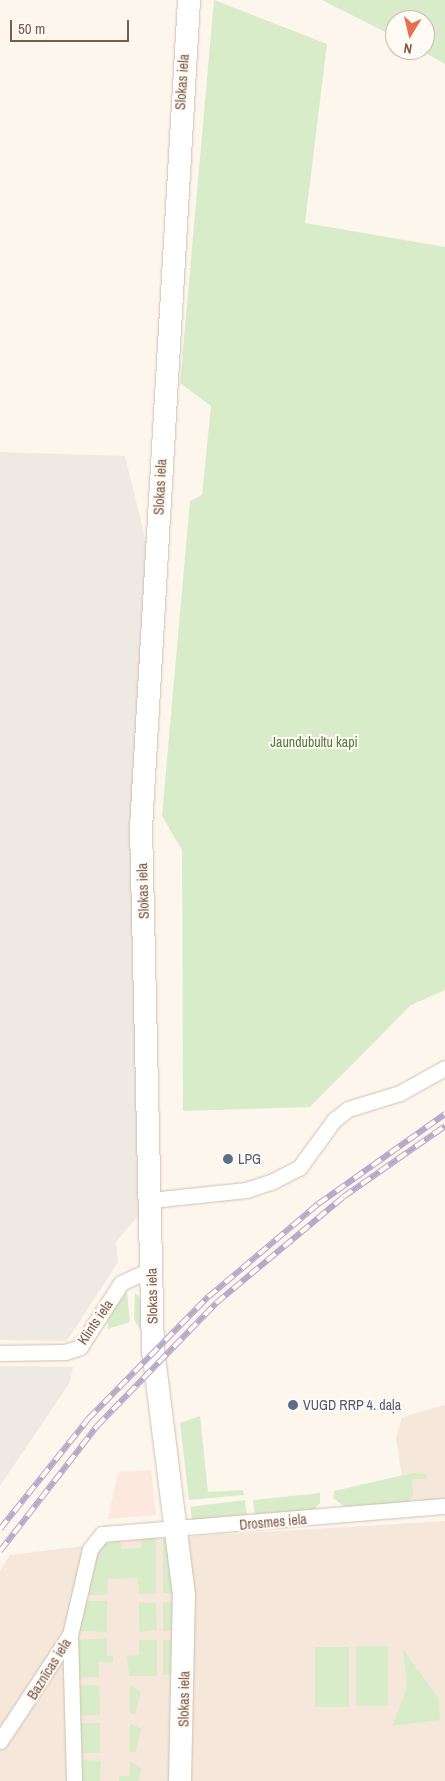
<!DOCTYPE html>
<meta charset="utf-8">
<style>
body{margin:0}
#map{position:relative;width:445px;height:1781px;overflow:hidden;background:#fdf6ec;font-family:"Archivo Narrow",sans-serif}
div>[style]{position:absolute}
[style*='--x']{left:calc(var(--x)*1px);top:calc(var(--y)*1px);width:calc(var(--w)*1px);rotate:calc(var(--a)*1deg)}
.residential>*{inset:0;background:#f5e8da}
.commercial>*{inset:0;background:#fde8e0}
.industrial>*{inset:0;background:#efe9e4}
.green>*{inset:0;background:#d8ecc9;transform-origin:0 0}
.roads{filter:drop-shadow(0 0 1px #d1beb0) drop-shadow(0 0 1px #d1beb0)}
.minor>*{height:15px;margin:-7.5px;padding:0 7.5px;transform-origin:7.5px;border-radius:7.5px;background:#fff}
.secondary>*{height:22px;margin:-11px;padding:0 11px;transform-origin:11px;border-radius:11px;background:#fff}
.rail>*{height:5.5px;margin-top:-2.75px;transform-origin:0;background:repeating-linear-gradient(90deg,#fffaf3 0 11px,#b9a8c9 0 22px);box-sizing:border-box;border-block:1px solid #b9a8c9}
.dots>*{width:14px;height:14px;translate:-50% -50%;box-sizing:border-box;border:2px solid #fffaf3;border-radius:50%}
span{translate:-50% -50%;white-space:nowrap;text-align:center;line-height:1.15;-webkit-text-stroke:4px #fffaf3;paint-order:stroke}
.street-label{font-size:14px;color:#7a5c4d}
.park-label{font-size:14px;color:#537a41}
.service-label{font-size:14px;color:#4e5e75}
.left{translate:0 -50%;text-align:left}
.north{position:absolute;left:385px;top:10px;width:50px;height:50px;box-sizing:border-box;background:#fffaf3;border:1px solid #cabbb1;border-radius:50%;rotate:189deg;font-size:14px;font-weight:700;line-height:20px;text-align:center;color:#7a5c4d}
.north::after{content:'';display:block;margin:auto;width:18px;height:22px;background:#e76f51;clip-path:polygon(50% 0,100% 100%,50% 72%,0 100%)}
.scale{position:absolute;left:10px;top:20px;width:119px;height:22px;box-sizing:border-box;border:2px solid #7a5c4d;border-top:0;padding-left:6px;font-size:15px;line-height:18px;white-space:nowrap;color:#7a5c4d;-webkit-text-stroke:4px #fffaf3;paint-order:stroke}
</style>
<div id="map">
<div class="residential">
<div style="clip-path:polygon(445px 1405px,445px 1499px,406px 1503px,396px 1438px,402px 1417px)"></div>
<div style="clip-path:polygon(445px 1521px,445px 1781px,189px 1781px,192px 1621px,186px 1540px,195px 1536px)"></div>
<div style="clip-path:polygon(156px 1537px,170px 1542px,175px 1594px,172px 1781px,0 1781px,0 1571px,10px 1555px)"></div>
</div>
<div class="commercial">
<div style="clip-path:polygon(151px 1470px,156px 1515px,108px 1519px,118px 1472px)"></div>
</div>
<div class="industrial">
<div style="clip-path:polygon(0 452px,125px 456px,156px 583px,141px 797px,151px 1200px,116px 1242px,118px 1262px,67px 1341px,0 1340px)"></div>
<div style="clip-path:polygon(0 1366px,73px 1367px,70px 1382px,0 1486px)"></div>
</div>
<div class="green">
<div style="clip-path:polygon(214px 0,327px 44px,305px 223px,445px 247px,445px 990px,411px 1005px,310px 1107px,183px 1111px,182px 850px,162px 816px,190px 501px,202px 495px,211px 406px,180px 383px)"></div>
<div style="clip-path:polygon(322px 0,445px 0,445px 64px,420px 50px,425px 50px,425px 20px,395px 20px,395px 37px)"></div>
<div style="clip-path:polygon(127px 1292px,130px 1322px,108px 1329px,107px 1316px)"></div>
<div style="clip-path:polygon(135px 1293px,142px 1300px,142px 1332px,134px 1320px)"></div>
<div style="clip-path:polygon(200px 1416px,208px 1492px,243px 1490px,244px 1495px,189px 1500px,180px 1423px)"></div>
<div style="clip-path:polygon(412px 1473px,427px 1474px,427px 1479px,412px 1479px,413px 1496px,406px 1503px,348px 1509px,333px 1498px,334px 1491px)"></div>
<div style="clip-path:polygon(320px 1493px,320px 1503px,312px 1512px,255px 1517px,253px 1500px)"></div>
<div style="left:245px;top:1500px;width:17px;height:55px;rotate:83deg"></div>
<div style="clip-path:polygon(156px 1537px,156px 1594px,139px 1594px,138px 1578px,108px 1579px,107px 1595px,84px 1595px,93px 1555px,101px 1545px,120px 1540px,121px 1549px,141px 1548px,141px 1538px)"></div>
<div style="clip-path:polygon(163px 1537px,170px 1542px,175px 1594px,163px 1593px)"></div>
<div style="clip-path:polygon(83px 1601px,107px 1601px,107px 1632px,78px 1631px)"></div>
<div style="clip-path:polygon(139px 1602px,156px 1603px,157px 1630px,139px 1632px)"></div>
<div style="left:163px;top:1602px;width:13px;height:29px"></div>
<div style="clip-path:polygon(107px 1638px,107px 1656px,113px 1656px,113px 1662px,99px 1662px,99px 1677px,78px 1678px,78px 1640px)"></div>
<div style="clip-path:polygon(139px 1640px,157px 1640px,157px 1676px,129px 1676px,127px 1656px,139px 1655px)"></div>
<div style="left:163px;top:1640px;width:14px;height:35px"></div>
<div style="left:356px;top:1646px;width:32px;height:60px"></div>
<div style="left:315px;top:1647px;width:34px;height:60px"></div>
<div style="clip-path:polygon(403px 1649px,439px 1699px,440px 1720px,392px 1726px,407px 1688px)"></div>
<div style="left:99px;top:1685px;width:30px;height:20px;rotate:88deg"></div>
<div style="clip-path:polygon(130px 1685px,141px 1692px,135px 1714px,130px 1714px)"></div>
<div style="left:79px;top:1723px;width:21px;height:30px"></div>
<div style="clip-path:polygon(130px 1723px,141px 1729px,136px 1752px,130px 1752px)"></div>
<div style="left:78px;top:1760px;width:23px;height:21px;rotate:2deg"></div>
<div style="clip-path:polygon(130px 1761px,141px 1768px,139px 1781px,119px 1781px,120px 1776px,130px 1776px)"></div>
</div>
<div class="roads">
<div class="minor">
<div style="--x:151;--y:1200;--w:96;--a:-6"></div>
<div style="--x:246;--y:1190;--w:26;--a:-18"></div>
<div style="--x:271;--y:1182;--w:31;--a:-27"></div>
<div style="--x:299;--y:1168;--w:59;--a:-53.9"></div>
<div style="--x:334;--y:1120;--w:18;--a:-38"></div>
<div style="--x:348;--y:1109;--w:54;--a:-17.1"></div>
<div style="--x:400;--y:1093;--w:51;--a:-29.1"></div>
<div style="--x:0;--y:1353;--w:65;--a:-0.9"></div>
<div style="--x:65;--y:1352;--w:16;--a:-18"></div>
<div style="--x:80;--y:1347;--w:76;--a:-57.4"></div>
<div style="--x:121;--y:1283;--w:33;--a:-25"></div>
<div style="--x:70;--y:1635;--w:146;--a:88.4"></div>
<div style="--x:0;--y:1741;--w:127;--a:-56.6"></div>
<div style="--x:70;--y:1635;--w:88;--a:-76.9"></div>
<div style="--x:90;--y:1549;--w:19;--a:-51"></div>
<div style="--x:102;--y:1534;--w:344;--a:-4.7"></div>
</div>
<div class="secondary">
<div style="--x:180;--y:1781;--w:186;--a:-88.8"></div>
<div style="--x:184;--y:1595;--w:246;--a:-97.2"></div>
<div style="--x:153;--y:1351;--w:523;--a:-91.31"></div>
<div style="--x:141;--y:828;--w:829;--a:-86.68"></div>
</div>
</div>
<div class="rail">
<div style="--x:0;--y:1529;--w:141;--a:-51.3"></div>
<div style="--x:88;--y:1419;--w:171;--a:-45.5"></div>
<div style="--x:208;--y:1297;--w:144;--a:-40.2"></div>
<div style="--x:318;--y:1204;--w:156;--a:-35.3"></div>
<div style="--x:0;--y:1551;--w:158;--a:-52.2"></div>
<div style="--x:97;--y:1426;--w:171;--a:-45.9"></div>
<div style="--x:216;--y:1303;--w:165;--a:-39.8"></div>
<div style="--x:343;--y:1197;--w:124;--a:-34.8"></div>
</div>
<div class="dots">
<div style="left:228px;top:1159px;background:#5c6f8a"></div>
<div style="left:293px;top:1405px;background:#5c6f8a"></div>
</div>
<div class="street-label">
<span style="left:182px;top:82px;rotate:-86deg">Slokas iela</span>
<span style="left:160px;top:487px;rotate:-87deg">Slokas iela</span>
<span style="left:143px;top:891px;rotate:-92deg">Slokas iela</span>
<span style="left:152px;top:1296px;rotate:-91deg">Slokas iela</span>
<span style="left:95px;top:1322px;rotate:-56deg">Klints iela</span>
<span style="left:273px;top:1522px;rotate:-5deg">Drosmes iela</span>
<span style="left:49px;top:1669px;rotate:-58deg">Baznīcas iela</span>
<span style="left:184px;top:1699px;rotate:-89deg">Slokas iela</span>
</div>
<div class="park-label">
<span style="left:314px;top:742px">Jaundubultu kapi</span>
</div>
<div class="service-label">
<span class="left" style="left:238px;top:1159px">LPG</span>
<span class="left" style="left:303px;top:1405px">VUGD RRP 4. daļa</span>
</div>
<div class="north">N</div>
<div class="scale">50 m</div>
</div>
